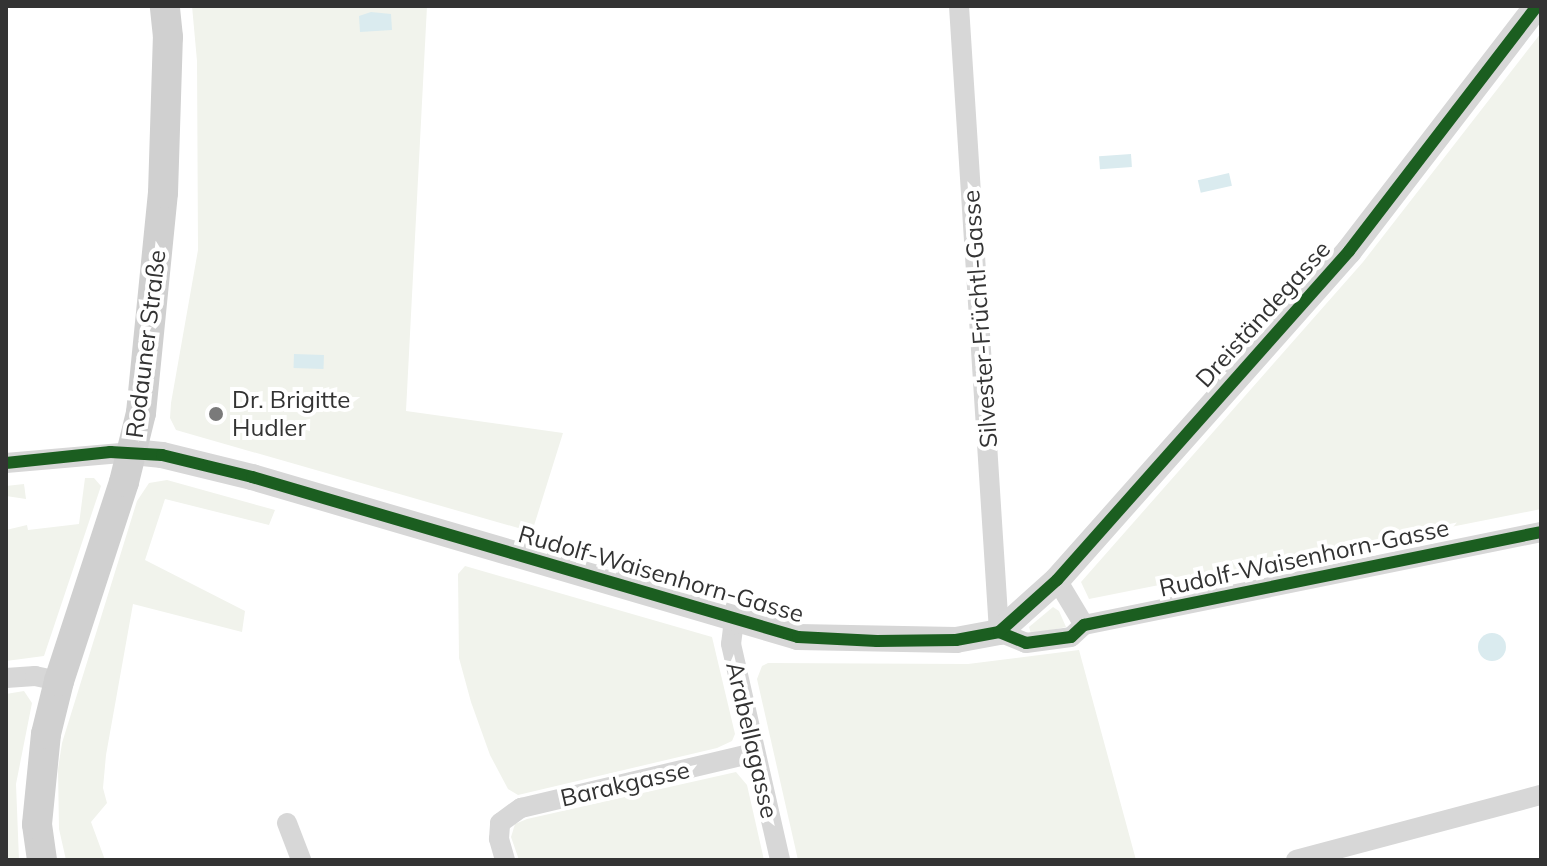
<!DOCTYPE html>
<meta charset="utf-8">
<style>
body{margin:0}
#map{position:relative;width:1547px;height:866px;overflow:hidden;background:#fff;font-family:Mulish,sans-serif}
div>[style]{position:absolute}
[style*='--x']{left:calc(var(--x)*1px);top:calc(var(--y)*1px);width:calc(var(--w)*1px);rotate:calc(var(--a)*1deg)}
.green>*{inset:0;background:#f1f3ec}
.water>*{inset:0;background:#daebef;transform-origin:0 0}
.round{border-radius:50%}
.minor>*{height:20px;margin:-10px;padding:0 10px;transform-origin:10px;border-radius:10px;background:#d7d7d7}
.tertiary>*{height:26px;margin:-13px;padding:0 13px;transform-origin:13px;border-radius:13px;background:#d7d7d7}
.secondary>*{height:30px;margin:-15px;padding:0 15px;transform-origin:15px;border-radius:15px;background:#d0d0d0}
.cycleway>*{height:12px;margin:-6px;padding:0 6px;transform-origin:6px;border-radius:6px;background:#1b5e20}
.dots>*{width:22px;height:22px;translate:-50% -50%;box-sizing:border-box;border:4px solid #fff;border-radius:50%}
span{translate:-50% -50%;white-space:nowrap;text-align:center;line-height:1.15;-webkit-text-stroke:8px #fff;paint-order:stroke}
.street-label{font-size:24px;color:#333}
.poi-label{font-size:24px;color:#333}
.left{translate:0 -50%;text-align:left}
.frame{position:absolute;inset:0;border:8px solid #333;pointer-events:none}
</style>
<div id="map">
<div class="green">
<div style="clip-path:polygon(192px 6px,427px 6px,406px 411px,563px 433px,532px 532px,176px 430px,170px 418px,171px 403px,198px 250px,197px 61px)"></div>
<div style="clip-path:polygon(1541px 33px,1541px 509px,1089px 599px,1081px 582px,1363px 262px)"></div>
<div style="clip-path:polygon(85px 478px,94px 478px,101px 486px,44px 656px,6px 661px,6px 530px,27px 525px,28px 530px,79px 524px)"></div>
<div style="clip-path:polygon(167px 480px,275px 510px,269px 525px,165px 499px,145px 560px,245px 611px,242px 632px,133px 604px,106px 755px,103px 788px,107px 803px,91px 822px,105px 860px,66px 860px,59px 829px,58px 769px,62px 743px,137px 501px,149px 483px)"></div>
<div style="clip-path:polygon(24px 484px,26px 499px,6px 496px,6px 486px)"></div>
<div style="clip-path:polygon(465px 566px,712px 637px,735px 734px,732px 741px,717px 748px,518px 795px,508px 789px,490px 755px,471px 702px,459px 658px,458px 574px)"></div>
<div style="clip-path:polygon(1053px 607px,1059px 611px,1066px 627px,1031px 634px,1029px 627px)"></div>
<div style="clip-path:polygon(1079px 650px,1136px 860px,798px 860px,757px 679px,762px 666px,768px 663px,968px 664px)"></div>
<div style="clip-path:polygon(24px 691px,32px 703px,16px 784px,19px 860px,6px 860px,6px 694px)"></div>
<div style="clip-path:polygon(736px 772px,747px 785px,764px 860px,519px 860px,511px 837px,515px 824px,527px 819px)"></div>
</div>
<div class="water">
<div style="clip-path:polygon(371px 12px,391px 14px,392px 30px,360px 32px,359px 16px)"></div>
<div style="left:1131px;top:154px;width:13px;height:32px;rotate:86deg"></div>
<div style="left:1229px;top:173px;width:13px;height:32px;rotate:77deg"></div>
<div style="left:294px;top:354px;width:30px;height:14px;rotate:2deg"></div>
<div class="round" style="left:1478px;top:633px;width:28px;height:28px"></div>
</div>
<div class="minor">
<div style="--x:959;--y:6;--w:627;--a:86.34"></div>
<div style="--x:999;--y:632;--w:29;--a:22"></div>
<div style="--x:1026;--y:643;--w:45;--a:-7.6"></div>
<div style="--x:1071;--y:637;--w:18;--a:-43"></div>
<div style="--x:1084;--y:625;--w:466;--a:-11.5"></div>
<div style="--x:6;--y:463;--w:127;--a:-5"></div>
<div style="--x:1057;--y:580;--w:52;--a:59"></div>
<div style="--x:734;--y:620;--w:24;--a:97"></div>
<div style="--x:731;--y:644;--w:221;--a:77.2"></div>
<div style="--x:6;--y:678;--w:29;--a:-4"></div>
<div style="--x:35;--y:676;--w:25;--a:12"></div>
<div style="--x:287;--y:823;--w:40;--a:69"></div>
<div style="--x:505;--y:860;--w:22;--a:-106"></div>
<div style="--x:499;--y:839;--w:16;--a:-86"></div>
<div style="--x:500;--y:823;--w:26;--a:-36"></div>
<div style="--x:521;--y:808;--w:239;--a:-13.3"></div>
<div style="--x:1296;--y:860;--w:253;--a:-14.9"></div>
</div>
<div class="tertiary">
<div style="--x:133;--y:452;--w:29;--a:6"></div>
<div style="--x:162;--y:455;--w:93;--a:13.7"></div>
<div style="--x:252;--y:477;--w:569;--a:16.33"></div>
<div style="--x:798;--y:637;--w:158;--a:1.1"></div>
<div style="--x:956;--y:640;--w:44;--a:-10.5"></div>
<div style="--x:999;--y:632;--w:78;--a:-41.9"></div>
<div style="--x:1057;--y:580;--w:440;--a:-48.4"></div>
<div style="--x:1349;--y:251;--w:309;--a:-52.5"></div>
</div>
<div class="secondary">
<div style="--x:42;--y:860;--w:36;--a:-98"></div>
<div style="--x:37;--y:824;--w:90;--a:-84.3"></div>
<div style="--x:46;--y:734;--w:55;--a:-76.2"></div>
<div style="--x:59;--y:681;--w:209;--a:-71.9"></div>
<div style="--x:124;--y:482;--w:71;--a:-76.2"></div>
<div style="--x:141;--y:413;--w:221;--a:-84.3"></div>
<div style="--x:163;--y:193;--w:156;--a:-88.2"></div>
<div style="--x:168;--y:37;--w:31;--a:-96"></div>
</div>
<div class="cycleway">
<div style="--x:6;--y:463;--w:105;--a:-6"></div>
<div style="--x:110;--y:452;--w:52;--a:3.3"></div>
<div style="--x:162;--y:455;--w:93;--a:13.7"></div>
<div style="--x:252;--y:477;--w:569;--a:16.33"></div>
<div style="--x:798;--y:637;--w:79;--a:2.9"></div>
<div style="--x:877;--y:641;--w:79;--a:-0.7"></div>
<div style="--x:956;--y:640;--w:44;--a:-10.5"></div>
<div style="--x:999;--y:632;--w:29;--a:22"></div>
<div style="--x:1026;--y:643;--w:45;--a:-7.6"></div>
<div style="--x:1071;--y:637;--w:18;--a:-43"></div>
<div style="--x:1084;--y:625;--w:466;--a:-11.5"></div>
<div style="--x:999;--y:632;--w:78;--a:-41.9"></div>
<div style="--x:1057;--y:580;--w:440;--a:-48.4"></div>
<div style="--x:1349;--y:251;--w:309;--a:-52.5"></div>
</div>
<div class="dots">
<div style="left:216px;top:414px;background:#7a7a7a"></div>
</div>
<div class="street-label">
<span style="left:1263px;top:314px;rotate:-48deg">Dreiständegasse</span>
<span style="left:980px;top:319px;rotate:-94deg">Silvester-Früchtl-Gasse</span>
<span style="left:146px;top:344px;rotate:-83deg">Rodauner Straße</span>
<span style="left:1304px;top:558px;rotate:-12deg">Rudolf-Waisenhorn-Gasse</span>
<span style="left:661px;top:574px;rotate:16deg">Rudolf-Waisenhorn-Gasse</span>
<span style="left:752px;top:740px;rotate:77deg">Arabellagasse</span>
<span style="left:625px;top:784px;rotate:-13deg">Barakgasse</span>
</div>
<div class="poi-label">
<span class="left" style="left:232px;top:414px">Dr. Brigitte<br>Hudler</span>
</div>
<div class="frame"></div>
</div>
